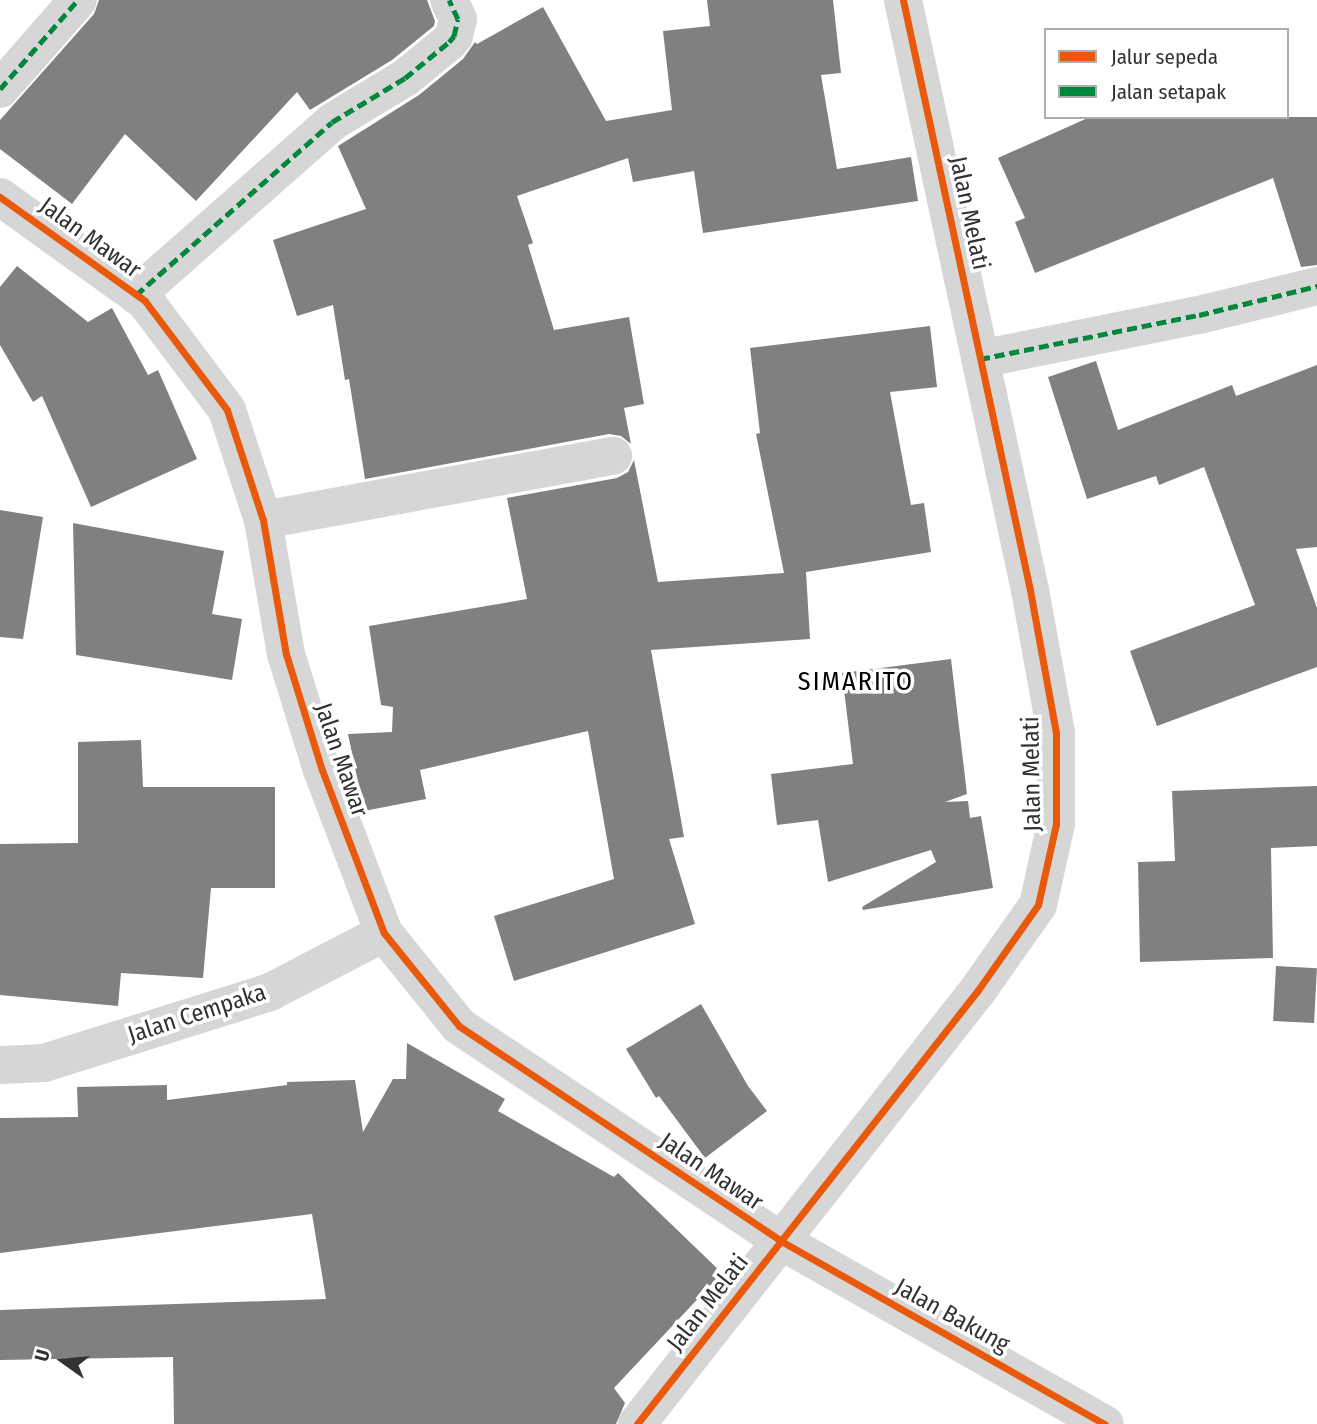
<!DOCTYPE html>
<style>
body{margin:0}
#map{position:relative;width:1317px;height:1424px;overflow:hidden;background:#fff;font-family:"Fira Sans Condensed",sans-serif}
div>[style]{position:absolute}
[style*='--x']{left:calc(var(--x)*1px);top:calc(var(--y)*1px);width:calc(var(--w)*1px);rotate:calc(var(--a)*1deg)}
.building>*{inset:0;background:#808080;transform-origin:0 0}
.minor>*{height:38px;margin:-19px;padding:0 19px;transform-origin:19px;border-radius:19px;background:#d6d6d6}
.quiet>*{height:5px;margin-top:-2.5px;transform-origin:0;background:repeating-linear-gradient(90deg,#00873e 0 10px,transparent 0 15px)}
.cycleway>*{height:7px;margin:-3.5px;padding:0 3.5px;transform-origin:3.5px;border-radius:3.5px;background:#e8590c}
span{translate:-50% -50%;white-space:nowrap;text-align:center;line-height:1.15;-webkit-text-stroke:7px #fff;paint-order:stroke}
.street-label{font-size:24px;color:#323232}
.neighbourhood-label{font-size:26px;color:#000;letter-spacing:2px}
.legend{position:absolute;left:1044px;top:28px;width:245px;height:91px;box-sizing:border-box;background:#fff;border:2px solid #adadad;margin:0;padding:9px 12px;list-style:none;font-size:21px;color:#323232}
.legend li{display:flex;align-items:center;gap:14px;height:35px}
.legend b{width:35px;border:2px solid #adadad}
.north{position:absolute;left:28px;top:1326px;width:70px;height:70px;-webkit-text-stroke:5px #fff;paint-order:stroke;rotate:285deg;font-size:19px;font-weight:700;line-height:28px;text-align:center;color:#323232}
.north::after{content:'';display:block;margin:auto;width:24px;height:32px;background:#323232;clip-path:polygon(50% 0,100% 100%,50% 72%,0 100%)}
</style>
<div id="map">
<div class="building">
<div style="clip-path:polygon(99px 0,427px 0,435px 21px,434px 26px,392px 60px,310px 110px,297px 92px,196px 201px,125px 134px,72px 204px,0 149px,0 120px,94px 14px)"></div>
<div style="clip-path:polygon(707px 0,833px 0,841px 73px,821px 75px,837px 169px,911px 157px,918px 201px,703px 233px,694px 171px,633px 182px,628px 158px,517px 196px,533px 243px,528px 245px,554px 330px,629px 317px,644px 404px,624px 408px,631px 444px,621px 436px,609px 434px,365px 479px,349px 379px,345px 380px,333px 305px,297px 316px,273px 240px,366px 209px,338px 146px,419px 95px,463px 59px,475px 42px,477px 44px,543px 7px,606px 121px,672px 110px,663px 31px,710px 26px)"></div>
<div style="clip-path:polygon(1090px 117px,1317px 117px,1317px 265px,1301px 267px,1273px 178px,1035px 273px,1015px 222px,1025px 218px,998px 158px)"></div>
<div style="clip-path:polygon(17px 266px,88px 322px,112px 308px,148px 375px,158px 370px,197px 459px,91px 507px,42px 396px,33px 402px,0 345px,0 287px)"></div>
<div style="clip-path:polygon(930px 326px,937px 387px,890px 392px,911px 505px,924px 503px,931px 552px,806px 572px,810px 639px,651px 650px,684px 837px,669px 839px,695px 924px,514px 981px,494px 916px,614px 879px,588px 731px,420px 770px,426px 799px,364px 811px,348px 734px,392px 732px,393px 707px,381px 705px,369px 626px,527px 599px,507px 498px,617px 478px,628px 472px,634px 460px,658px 582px,784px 573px,756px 434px,760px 433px,750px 348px)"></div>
<div style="clip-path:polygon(1096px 361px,1118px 430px,1232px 385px,1236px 396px,1317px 365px,1317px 547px,1296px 549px,1317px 608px,1317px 667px,1157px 726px,1130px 651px,1255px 605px,1204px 467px,1159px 485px,1156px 476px,1087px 499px,1048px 377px)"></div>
<div style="clip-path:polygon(0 510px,43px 517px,23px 639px,0 637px)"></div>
<div style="clip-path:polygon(73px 523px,224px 551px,212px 614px,242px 619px,232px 680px,76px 655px)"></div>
<div style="clip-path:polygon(951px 659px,967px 794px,945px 802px,968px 801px,970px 818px,981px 816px,993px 888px,863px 910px,862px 907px,936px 862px,931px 850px,828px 882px,818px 820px,777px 825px,771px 774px,853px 764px,842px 673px)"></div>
<div style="clip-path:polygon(141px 740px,143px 787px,275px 787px,275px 888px,211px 888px,203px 978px,121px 973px,118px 1006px,0 995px,0 844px,78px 843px,78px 742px)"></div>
<div style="clip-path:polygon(1317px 786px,1317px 846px,1271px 848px,1273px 958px,1140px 962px,1138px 862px,1175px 861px,1172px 791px)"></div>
<div style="left:1276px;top:966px;width:41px;height:55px;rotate:3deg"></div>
<div style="clip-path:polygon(701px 1004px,748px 1086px,767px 1111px,705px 1158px,659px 1096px,656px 1098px,626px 1049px)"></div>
<div style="clip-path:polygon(407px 1043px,505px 1099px,498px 1111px,614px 1177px,618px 1173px,722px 1273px,614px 1388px,625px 1403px,616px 1424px,174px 1424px,173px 1357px,0 1360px,0 1310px,326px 1299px,312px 1214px,0 1253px,0 1118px,78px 1117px,77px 1087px,167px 1085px,167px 1100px,287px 1085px,287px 1082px,355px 1080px,363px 1132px,393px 1079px,406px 1079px)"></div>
</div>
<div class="minor">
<div style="--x:0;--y:89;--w:118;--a:-48.8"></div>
<div style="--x:0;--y:197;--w:178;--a:35.6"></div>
<div style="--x:145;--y:301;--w:136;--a:53"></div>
<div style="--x:227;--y:410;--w:116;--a:71.9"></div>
<div style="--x:263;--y:520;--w:136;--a:80.3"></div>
<div style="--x:286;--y:654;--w:121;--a:72.8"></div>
<div style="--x:322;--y:770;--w:174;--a:69.2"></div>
<div style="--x:384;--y:933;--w:119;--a:51.1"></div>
<div style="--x:459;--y:1026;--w:387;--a:33.7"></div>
<div style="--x:781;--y:1241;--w:372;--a:29.5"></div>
<div style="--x:136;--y:295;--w:261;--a:-41.4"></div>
<div style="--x:332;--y:122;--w:85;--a:-31.1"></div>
<div style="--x:405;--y:78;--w:57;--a:-39.3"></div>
<div style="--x:449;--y:42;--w:8;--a:-50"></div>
<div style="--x:454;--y:36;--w:17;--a:-77"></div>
<div style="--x:458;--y:19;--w:21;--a:-115"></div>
<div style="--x:980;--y:359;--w:223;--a:-11.4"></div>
<div style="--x:1199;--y:315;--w:122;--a:-13.8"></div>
<div style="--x:263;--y:520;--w:356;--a:-10.4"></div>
<div style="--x:0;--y:1065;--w:44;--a:-2.6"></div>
<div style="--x:44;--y:1063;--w:237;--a:-17.4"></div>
<div style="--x:270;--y:992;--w:128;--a:-27.4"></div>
<div style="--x:637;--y:1424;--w:552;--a:-51.84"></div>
<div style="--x:978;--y:990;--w:104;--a:-54.8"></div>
<div style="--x:1038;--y:905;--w:83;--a:-77.5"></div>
<div style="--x:1056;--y:824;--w:91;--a:-90"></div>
<div style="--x:1056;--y:733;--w:145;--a:-100.3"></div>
<div style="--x:1030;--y:590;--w:604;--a:-102.15"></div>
</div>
<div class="quiet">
<div style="--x:0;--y:89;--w:118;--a:-48.8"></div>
<div style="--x:136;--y:295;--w:261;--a:-41.4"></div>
<div style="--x:332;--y:122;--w:85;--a:-31.1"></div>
<div style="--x:405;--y:78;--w:57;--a:-39.3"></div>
<div style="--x:449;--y:42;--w:8;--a:-50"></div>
<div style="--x:454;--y:36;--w:17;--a:-77"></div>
<div style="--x:458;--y:19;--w:21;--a:-115"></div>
<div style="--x:980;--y:359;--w:223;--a:-11.4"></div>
<div style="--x:1199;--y:315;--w:122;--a:-13.8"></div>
</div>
<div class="cycleway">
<div style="--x:0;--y:197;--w:178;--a:35.6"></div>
<div style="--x:145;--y:301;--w:136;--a:53"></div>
<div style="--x:227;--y:410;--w:116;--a:71.9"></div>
<div style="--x:263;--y:520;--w:136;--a:80.3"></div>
<div style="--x:286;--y:654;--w:121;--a:72.8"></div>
<div style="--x:322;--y:770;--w:174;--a:69.2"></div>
<div style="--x:384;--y:933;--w:119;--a:51.1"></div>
<div style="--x:459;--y:1026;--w:387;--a:33.7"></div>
<div style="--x:781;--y:1241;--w:372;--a:29.5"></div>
<div style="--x:637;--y:1424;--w:552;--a:-51.84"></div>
<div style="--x:978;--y:990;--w:104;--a:-54.8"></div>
<div style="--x:1038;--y:905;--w:83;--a:-77.5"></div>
<div style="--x:1056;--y:824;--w:91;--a:-90"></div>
<div style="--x:1056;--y:733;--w:145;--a:-100.3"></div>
<div style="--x:1030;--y:590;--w:604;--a:-102.15"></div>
</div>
<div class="street-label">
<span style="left:969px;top:213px;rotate:78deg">Jalan Melati</span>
<span style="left:90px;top:238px;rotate:36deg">Jalan Mawar</span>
<span style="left:341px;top:760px;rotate:71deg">Jalan Mawar</span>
<span style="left:1032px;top:774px;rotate:-91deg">Jalan Melati</span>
<span style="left:197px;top:1014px;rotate:-18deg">Jalan Cempaka</span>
<span style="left:711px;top:1172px;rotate:34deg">Jalan Mawar</span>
<span style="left:708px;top:1303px;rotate:-52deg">Jalan Melati</span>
<span style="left:952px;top:1316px;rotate:29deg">Jalan Bakung</span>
</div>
<div class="neighbourhood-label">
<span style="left:856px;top:682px">SIMARITO</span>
</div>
<ul class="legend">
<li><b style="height:9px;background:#e8590c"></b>Jalur sepeda</li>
<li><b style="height:9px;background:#00873e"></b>Jalan setapak</li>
</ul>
<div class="north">U</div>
</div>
